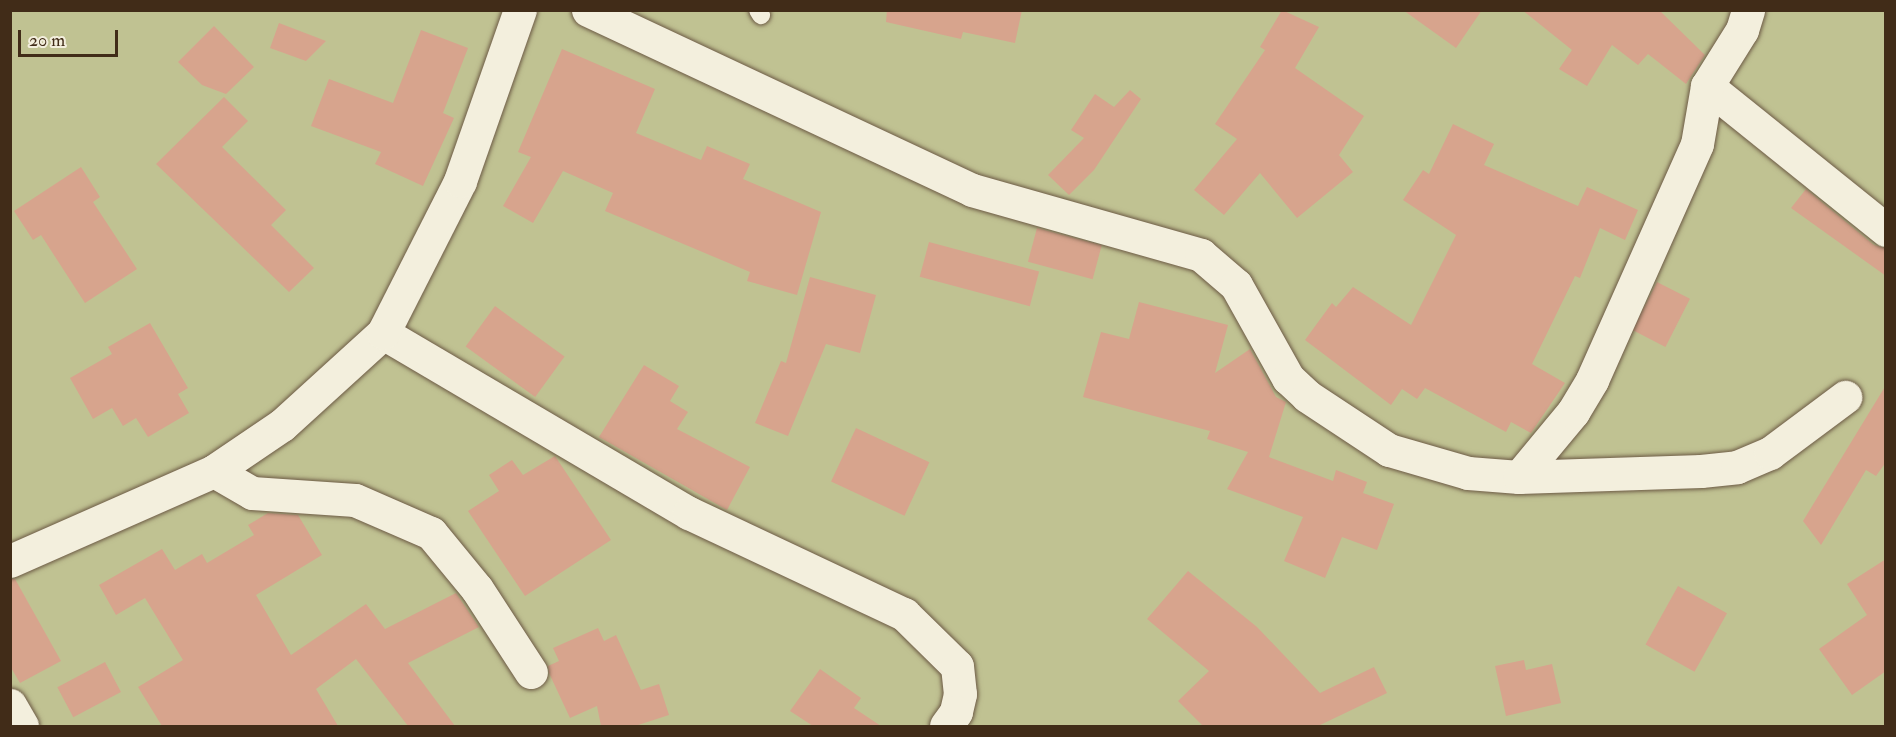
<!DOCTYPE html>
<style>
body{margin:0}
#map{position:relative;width:1896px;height:737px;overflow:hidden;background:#ede6cb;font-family:"IM FELL Double Pica",serif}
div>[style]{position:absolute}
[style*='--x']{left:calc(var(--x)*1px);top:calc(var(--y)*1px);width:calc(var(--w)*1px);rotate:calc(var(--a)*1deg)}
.green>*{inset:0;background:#c0c292;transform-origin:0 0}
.building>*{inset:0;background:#d7a48d;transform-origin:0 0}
.roads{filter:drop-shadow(0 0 2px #6c5a45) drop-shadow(0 0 2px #6c5a45)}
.service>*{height:18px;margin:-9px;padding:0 9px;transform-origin:9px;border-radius:9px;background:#f3efdd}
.minor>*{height:33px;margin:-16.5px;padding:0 16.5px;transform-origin:16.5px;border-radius:16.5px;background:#f3efdd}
.tertiary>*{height:33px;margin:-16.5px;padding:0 16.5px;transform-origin:16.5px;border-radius:16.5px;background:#f3efdd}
span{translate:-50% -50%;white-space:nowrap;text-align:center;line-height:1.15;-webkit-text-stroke:5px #f3efdd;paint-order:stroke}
.frame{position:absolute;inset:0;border:12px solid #412c18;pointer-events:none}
.scale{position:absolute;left:18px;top:30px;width:100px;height:27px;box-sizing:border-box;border:3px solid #412c18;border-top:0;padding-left:8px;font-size:18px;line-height:21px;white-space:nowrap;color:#412c18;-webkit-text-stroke:4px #f3efdd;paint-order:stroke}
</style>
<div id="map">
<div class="green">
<div style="left:10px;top:11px;width:1875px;height:715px"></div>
</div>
<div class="building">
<div style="clip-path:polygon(887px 10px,1022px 10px,1015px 43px,963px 32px,961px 39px,886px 22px)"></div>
<div style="clip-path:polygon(1282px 10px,1319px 27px,1295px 68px,1364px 116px,1339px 155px,1353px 172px,1297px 218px,1260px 173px,1224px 215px,1194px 190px,1237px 139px,1215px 124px,1265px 50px,1260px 47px)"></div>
<div style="clip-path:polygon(1403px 10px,1482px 10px,1456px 48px)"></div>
<div style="clip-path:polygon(1522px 10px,1659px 10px,1705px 55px,1686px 84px,1648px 54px,1638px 65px,1612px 45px,1587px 86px,1559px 69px,1572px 50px)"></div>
<div style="clip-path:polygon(279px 23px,326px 41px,306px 61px,270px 48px)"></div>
<div style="clip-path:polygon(214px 26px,254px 67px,226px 94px,202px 85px,178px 62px)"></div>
<div style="clip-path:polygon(421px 30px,468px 48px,443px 113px,454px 118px,423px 186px,375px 164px,381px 152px,311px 126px,329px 79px,393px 103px)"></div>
<div style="clip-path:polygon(562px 49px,655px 89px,636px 133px,701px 160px,707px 146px,750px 164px,743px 179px,821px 212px,797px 295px,747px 281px,750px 272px,605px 211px,613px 193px,563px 171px,533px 223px,503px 206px,531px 157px,518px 152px)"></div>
<div style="clip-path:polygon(1130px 90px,1141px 99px,1094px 170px,1069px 195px,1048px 175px,1084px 138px,1071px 130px,1095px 94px,1114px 107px)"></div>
<div style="clip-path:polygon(224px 97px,248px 121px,222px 147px,286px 210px,271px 225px,314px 268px,289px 292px,156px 164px)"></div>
<div style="clip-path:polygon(1453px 124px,1494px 144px,1484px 165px,1578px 206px,1587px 187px,1638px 210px,1625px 240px,1600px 228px,1580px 278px,1575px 276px,1532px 364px,1565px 383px,1531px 433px,1511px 422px,1506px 432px,1425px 388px,1417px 399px,1402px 389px,1391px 405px,1305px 340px,1332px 303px,1336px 307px,1353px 287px,1411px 325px,1456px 235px,1403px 200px,1423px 170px,1429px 174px)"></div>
<div style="clip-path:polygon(81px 167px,100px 197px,93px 202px,137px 269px,85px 303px,41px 235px,33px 240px,14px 211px)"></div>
<div style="clip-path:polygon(1806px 189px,1874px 245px,1886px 248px,1886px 276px,1791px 208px)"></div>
<div style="left:1037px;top:228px;width:67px;height:35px;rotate:15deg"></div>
<div style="left:929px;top:242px;width:114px;height:36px;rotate:15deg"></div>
<div style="clip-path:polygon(810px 277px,876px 295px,860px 353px,826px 344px,788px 436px,755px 423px,781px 361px,786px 363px)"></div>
<div style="left:1657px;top:282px;width:37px;height:54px;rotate:27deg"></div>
<div style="clip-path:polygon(1139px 302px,1228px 325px,1215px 373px,1250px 349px,1276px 397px,1286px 402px,1269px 457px,1333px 481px,1336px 470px,1367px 482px,1363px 493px,1394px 504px,1377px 550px,1342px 537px,1325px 578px,1284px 561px,1303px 517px,1227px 489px,1248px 452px,1207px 439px,1210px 431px,1083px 397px,1101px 332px,1129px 339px)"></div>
<div style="left:495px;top:306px;width:86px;height:50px;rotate:36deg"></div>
<div style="clip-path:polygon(150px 323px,188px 388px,178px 394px,189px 413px,148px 437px,136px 418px,123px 426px,112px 408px,93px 419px,70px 378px,112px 354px,108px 347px)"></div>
<div style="clip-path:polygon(644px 365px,679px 386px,670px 401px,688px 412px,677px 429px,750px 467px,727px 510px,599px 437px)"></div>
<div style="clip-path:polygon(1886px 385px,1886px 462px,1876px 476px,1866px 470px,1821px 545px,1803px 521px)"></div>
<div style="left:856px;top:428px;width:81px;height:59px;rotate:25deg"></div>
<div style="clip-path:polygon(555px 456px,611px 540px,525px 596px,468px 511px,499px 491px,489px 475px,512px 460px,523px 475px)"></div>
<div style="clip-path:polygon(268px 513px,298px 515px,322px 555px,256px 595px,291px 655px,366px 604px,385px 629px,456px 593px,479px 627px,408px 663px,455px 726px,408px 726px,356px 659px,316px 689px,338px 726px,162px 726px,138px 687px,183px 660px,145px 598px,116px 615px,99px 585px,162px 549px,175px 570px,202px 554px,207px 563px,254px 535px,248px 525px)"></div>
<div style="clip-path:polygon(1886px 559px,1886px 671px,1852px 695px,1819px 649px,1867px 615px,1847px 584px)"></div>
<div style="clip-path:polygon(1188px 571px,1257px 627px,1320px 693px,1374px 667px,1387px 693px,1318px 726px,1203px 726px,1178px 701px,1209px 671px,1147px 619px)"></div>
<div style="clip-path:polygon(10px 579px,15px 579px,61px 661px,20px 683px,10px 666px)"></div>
<div style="left:1678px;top:586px;width:56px;height:67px;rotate:29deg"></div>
<div style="clip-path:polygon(598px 628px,604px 641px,616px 635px,641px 690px,659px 684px,669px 715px,635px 726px,601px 726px,597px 706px,570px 718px,549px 673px,548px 666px,559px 661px,553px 648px)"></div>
<div style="clip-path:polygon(1524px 660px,1526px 670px,1552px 664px,1561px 703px,1506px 716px,1495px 666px)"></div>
<div style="left:105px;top:662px;width:34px;height:54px;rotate:62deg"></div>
<div style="clip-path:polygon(820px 669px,861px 698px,854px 708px,881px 726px,813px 726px,790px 711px)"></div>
</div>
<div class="roads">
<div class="service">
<div style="--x:758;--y:10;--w:6;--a:59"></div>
</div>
<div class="minor">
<div style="--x:588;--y:10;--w:424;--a:25.1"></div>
<div style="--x:972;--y:190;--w:238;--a:15.8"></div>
<div style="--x:1201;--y:255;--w:46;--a:40.6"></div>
<div style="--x:1236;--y:285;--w:107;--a:60.8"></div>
<div style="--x:1288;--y:378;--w:26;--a:43"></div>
<div style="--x:1307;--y:396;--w:98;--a:33.4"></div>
<div style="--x:1389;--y:450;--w:82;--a:16.2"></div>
<div style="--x:1468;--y:473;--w:51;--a:4.5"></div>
<div style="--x:1519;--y:477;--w:182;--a:-1.9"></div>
<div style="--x:1701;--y:471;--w:36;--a:-6"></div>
<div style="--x:1737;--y:467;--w:36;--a:-23"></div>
<div style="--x:1770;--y:453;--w:94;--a:-36.7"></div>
<div style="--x:1707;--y:86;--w:230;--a:38.8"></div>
<div style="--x:383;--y:333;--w:355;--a:30.5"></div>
<div style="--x:689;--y:513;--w:238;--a:25.2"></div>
<div style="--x:904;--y:614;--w:74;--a:44.5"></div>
<div style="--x:957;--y:666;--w:28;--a:84"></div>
<div style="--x:960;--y:694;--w:18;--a:103"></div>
<div style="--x:956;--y:712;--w:17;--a:126"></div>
<div style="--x:214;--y:471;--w:44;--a:30.1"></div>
<div style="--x:252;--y:493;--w:103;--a:3.9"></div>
<div style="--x:355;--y:500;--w:83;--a:23.5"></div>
<div style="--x:431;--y:533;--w:72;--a:50.6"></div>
<div style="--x:477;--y:589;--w:99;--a:57"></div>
<div style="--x:1519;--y:477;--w:85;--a:-50.3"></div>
<div style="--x:1573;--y:412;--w:37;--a:-59"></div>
<div style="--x:1592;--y:380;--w:258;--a:-66"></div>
<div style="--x:1697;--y:144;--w:59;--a:-80.2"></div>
<div style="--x:1707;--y:86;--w:66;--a:-58"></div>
<div style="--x:1742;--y:30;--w:21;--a:-73"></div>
<div style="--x:10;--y:705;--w:24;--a:60"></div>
</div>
<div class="tertiary">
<div style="--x:10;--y:561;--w:223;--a:-23.8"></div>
<div style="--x:214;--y:471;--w:82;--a:-34.1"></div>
<div style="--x:282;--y:425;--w:137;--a:-42.3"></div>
<div style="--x:383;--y:333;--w:170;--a:-63.1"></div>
<div style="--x:460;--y:181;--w:181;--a:-70.7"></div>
</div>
</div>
<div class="frame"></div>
<div class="scale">20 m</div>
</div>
